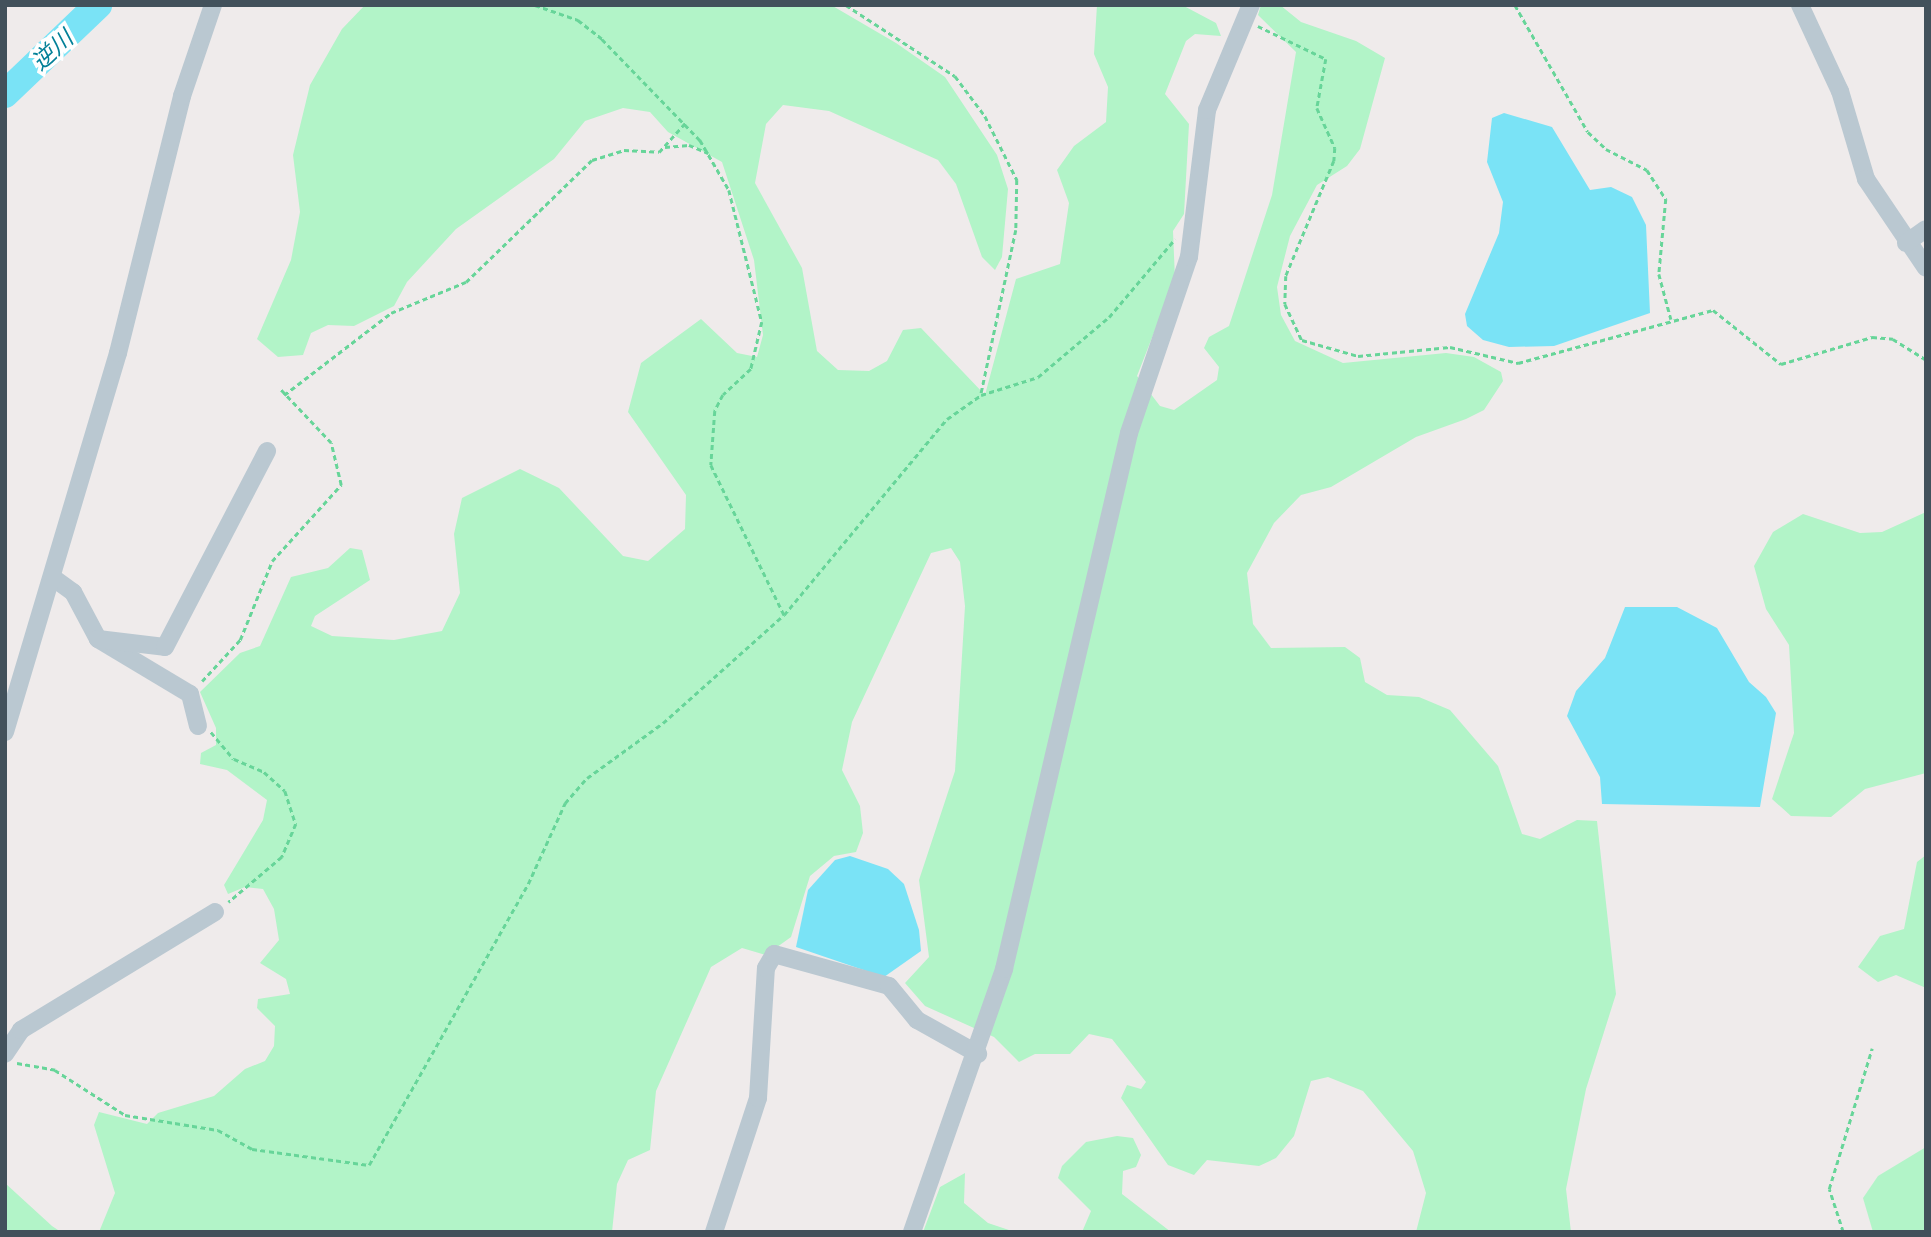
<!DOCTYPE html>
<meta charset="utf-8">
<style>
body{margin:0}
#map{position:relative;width:1931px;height:1237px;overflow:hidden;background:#efebeb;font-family:"Roboto Condensed","Noto Sans JP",sans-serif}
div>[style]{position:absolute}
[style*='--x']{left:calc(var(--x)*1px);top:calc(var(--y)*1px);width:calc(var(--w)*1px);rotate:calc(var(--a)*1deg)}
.green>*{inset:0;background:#b2f4c8}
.water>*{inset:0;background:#7ae3f6}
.river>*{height:28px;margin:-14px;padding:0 14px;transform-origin:14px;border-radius:14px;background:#7ae3f6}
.path>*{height:2.5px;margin-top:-1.25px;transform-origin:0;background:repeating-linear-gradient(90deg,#67d599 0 5px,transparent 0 8.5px)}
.minor>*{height:18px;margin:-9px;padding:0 9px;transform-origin:9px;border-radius:9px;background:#bac8d1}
span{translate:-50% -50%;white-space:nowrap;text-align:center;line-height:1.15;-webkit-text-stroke:7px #fff;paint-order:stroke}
.water-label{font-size:23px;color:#038098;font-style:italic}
.frame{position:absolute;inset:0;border:7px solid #42515b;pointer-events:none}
</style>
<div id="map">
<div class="green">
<div style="clip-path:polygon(365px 5px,831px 5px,896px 43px,945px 77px,997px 155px,1008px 189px,1002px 257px,995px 270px,982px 257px,956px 184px,938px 160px,829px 111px,783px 105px,766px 124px,755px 183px,802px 268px,817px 351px,838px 370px,869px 371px,887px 361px,903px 330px,921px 328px,985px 395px,1016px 279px,1060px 264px,1069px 203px,1057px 170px,1074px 146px,1106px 122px,1108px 87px,1094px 54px,1097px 5px,1182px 5px,1216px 23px,1221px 36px,1195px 34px,1186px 41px,1165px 94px,1189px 124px,1184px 214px,1173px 231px,1175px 279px,1137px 376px,1160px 406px,1174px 410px,1217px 380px,1219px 367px,1204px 348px,1209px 337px,1229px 326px,1272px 195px,1296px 52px,1258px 15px,1261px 5px,1280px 5px,1301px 22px,1356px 41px,1385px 58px,1360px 149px,1347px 166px,1317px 185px,1290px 236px,1277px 287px,1281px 315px,1295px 341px,1343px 363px,1446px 353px,1474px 357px,1501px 372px,1503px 381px,1484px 410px,1466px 419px,1416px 437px,1331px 487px,1301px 495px,1274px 523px,1247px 573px,1253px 624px,1271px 648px,1345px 647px,1360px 658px,1365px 682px,1387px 695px,1419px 697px,1450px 710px,1498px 766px,1522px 834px,1540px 839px,1577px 820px,1597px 821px,1616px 994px,1586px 1089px,1566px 1189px,1571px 1232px,1416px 1232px,1426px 1193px,1413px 1151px,1363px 1091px,1328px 1077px,1311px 1081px,1294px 1136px,1276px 1158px,1259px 1166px,1207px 1160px,1194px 1175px,1168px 1165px,1121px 1098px,1127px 1085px,1141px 1089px,1146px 1082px,1112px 1039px,1089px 1034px,1070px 1054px,1035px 1054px,1019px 1062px,994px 1037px,925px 1006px,905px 983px,929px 957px,919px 880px,955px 771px,965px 606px,960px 562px,951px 548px,931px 553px,852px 722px,842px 770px,860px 806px,863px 833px,856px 852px,834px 856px,810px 876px,791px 937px,766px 955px,742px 948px,711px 967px,656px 1091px,650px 1150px,628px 1160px,617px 1184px,612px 1232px,99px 1232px,115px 1193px,94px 1125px,99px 1112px,147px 1124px,158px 1113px,214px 1096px,245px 1069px,265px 1061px,274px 1046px,275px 1026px,257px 1008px,258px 999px,290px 994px,286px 979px,260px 963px,279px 940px,274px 909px,263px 889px,245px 887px,228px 894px,224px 885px,263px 820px,267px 800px,227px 770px,200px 764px,201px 753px,216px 745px,216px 728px,200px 692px,240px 653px,260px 646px,291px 577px,328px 568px,350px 548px,362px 550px,370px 580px,315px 616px,311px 626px,332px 636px,394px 640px,442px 631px,460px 593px,454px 534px,462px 498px,520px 469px,559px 488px,623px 556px,648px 561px,685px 529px,686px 495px,628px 412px,641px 363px,701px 319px,737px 353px,757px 357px,763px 335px,754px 260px,722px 162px,668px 132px,650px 112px,623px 108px,585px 121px,554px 159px,456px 229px,407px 282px,394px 306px,354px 326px,328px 325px,311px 333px,303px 355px,278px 357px,257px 339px,291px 260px,300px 212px,293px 155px,310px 85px,342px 29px)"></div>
<div style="clip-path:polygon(1926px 512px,1926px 773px,1865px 789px,1831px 817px,1791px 816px,1772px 799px,1794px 733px,1789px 645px,1766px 609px,1754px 566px,1773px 532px,1803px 514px,1860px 533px,1882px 532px)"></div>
<div style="clip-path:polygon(1926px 855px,1926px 988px,1896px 975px,1878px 982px,1858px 967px,1880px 936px,1904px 929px,1917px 862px)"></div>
<div style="clip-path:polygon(1117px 1136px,1133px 1138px,1141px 1155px,1136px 1167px,1123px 1171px,1122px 1194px,1171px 1232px,1082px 1232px,1091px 1211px,1058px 1178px,1062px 1166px,1086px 1142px)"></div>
<div style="clip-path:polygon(1926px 1147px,1926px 1232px,1873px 1232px,1863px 1198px,1878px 1176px)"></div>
<div style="clip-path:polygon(965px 1173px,964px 1203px,988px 1223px,1015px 1232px,923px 1232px,940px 1187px)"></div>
<div style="clip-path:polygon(5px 1183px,52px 1226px,61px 1232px,5px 1232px)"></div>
</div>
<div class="water">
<div style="clip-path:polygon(1504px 113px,1552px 127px,1590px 190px,1611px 187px,1632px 197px,1646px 225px,1650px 313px,1554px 346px,1509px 347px,1483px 340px,1467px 326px,1465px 314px,1499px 233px,1503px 202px,1487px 162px,1492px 118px)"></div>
<div style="clip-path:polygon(1625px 607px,1677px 607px,1717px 628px,1749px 682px,1766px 697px,1776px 713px,1760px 807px,1602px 804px,1600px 777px,1567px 716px,1576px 691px,1605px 658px)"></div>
<div style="clip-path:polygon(850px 856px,888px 869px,904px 884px,919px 930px,921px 951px,884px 977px,796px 947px,808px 890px,835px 860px)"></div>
</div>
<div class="river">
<div style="--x:5;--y:94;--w:129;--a:-43.7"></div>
</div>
<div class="path">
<div style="--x:535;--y:5;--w:46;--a:19.2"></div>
<div style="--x:578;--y:20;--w:31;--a:38"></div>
<div style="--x:602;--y:39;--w:141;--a:45.9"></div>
<div style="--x:700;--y:140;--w:58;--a:59.9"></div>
<div style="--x:729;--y:190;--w:136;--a:76"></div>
<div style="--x:762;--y:322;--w:48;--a:103.2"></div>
<div style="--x:751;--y:369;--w:38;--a:137"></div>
<div style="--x:723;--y:395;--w:18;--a:117"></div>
<div style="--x:715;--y:411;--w:54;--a:94.2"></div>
<div style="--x:711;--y:465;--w:167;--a:64"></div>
<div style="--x:662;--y:5;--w:7;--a:0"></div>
<div style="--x:846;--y:5;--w:130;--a:33.1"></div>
<div style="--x:955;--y:76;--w:50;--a:53.1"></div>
<div style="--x:985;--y:116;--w:72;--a:63.4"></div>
<div style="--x:1017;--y:180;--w:50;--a:91.1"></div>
<div style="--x:1016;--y:230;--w:169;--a:102"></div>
<div style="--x:1515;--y:5;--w:146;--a:60.1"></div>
<div style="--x:1588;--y:132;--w:25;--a:43"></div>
<div style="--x:1606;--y:149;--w:46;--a:27.1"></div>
<div style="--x:1647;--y:170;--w:35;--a:57"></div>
<div style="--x:1666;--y:199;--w:75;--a:95.3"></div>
<div style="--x:1659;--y:274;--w:47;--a:75.1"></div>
<div style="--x:1258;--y:26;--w:76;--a:25.9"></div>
<div style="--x:1326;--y:59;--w:50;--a:100.4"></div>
<div style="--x:1317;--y:108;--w:44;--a:65.8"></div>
<div style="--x:1335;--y:148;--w:13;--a:94"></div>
<div style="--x:1334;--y:161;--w:125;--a:112.7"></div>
<div style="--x:1286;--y:276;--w:28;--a:92"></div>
<div style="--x:1285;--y:304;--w:40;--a:65"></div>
<div style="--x:1302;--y:340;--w:58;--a:15.9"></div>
<div style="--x:1358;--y:356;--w:92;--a:-5.6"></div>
<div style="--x:1450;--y:347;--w:70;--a:13.2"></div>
<div style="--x:1518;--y:363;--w:202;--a:-15.2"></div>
<div style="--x:1713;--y:310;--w:87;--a:38.5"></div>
<div style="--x:1781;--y:364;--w:95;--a:-16.5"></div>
<div style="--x:1872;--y:337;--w:21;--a:5"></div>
<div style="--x:1893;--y:339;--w:39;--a:32"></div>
<div style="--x:665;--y:147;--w:24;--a:-5"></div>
<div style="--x:689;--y:145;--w:21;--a:23"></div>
<div style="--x:284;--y:395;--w:135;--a:-37.5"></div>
<div style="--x:391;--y:313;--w:81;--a:-22.5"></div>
<div style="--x:466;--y:282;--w:175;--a:-44.1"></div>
<div style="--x:592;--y:160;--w:34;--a:-17"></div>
<div style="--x:624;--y:150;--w:35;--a:3"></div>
<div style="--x:659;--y:152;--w:39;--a:-48"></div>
<div style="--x:202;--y:681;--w:56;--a:-47.2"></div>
<div style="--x:240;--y:640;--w:85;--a:-67.9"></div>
<div style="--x:272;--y:561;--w:103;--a:-47.8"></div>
<div style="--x:341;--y:485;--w:43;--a:-103.4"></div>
<div style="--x:331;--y:443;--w:74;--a:-133.4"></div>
<div style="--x:211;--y:732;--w:35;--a:50"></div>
<div style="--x:234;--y:759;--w:33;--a:23"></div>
<div style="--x:264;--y:772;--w:28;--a:42"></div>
<div style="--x:285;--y:791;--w:35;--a:72"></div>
<div style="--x:296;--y:824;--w:36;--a:113"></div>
<div style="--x:282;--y:857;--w:70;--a:139.7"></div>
<div style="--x:17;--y:1063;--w:39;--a:10"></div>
<div style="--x:55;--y:1070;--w:83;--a:32.7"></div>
<div style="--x:125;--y:1115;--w:94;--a:9.2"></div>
<div style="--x:218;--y:1130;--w:39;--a:29"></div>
<div style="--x:252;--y:1149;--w:118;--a:7.8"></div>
<div style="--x:369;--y:1165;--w:323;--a:-60.5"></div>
<div style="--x:528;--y:884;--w:89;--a:-65.4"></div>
<div style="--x:565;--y:803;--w:33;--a:-49"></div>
<div style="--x:587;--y:778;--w:94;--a:-35.9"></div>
<div style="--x:663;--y:723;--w:162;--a:-41.8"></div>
<div style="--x:784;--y:615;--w:255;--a:-50.3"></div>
<div style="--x:947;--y:419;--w:42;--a:-35.2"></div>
<div style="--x:981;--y:395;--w:60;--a:-17.5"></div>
<div style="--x:1038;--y:377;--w:93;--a:-40.2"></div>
<div style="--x:1109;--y:317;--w:102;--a:-49.8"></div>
<div style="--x:1843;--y:1232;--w:45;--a:-108"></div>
<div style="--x:1829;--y:1189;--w:147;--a:-73"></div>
</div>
<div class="minor">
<div style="--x:1800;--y:5;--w:95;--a:65.1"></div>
<div style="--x:1840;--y:91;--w:92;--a:73.5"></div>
<div style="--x:1866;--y:179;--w:107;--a:56"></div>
<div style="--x:1906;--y:243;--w:24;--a:-35"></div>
<div style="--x:52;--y:577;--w:26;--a:36"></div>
<div style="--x:73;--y:592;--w:53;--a:62"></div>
<div style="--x:98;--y:639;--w:107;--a:30.9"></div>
<div style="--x:190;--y:694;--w:33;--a:76"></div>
<div style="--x:98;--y:639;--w:67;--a:6.8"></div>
<div style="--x:165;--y:647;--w:221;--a:-62.5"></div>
<div style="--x:5;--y:732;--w:395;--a:-73.4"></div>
<div style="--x:118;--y:353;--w:265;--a:-76"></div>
<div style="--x:182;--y:96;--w:96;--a:-71.2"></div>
<div style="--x:5;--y:1054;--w:29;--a:-56"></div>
<div style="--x:21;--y:1030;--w:227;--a:-31.3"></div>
<div style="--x:714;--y:1232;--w:141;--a:-71.8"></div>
<div style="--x:758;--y:1098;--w:130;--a:-86.5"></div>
<div style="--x:766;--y:968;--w:16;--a:-60"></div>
<div style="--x:774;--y:954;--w:119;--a:15.5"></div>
<div style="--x:889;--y:986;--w:44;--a:50.5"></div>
<div style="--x:917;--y:1020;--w:70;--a:29.1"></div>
<div style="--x:912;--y:1232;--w:279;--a:-70.7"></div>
<div style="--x:1004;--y:969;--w:550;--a:-76.87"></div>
<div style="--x:1129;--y:433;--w:186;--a:-71.2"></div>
<div style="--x:1189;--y:257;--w:148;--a:-83"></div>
<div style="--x:1207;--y:110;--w:114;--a:-67.3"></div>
</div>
<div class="water-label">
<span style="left:53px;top:51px;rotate:-42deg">逆川</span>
</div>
<div class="frame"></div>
</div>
